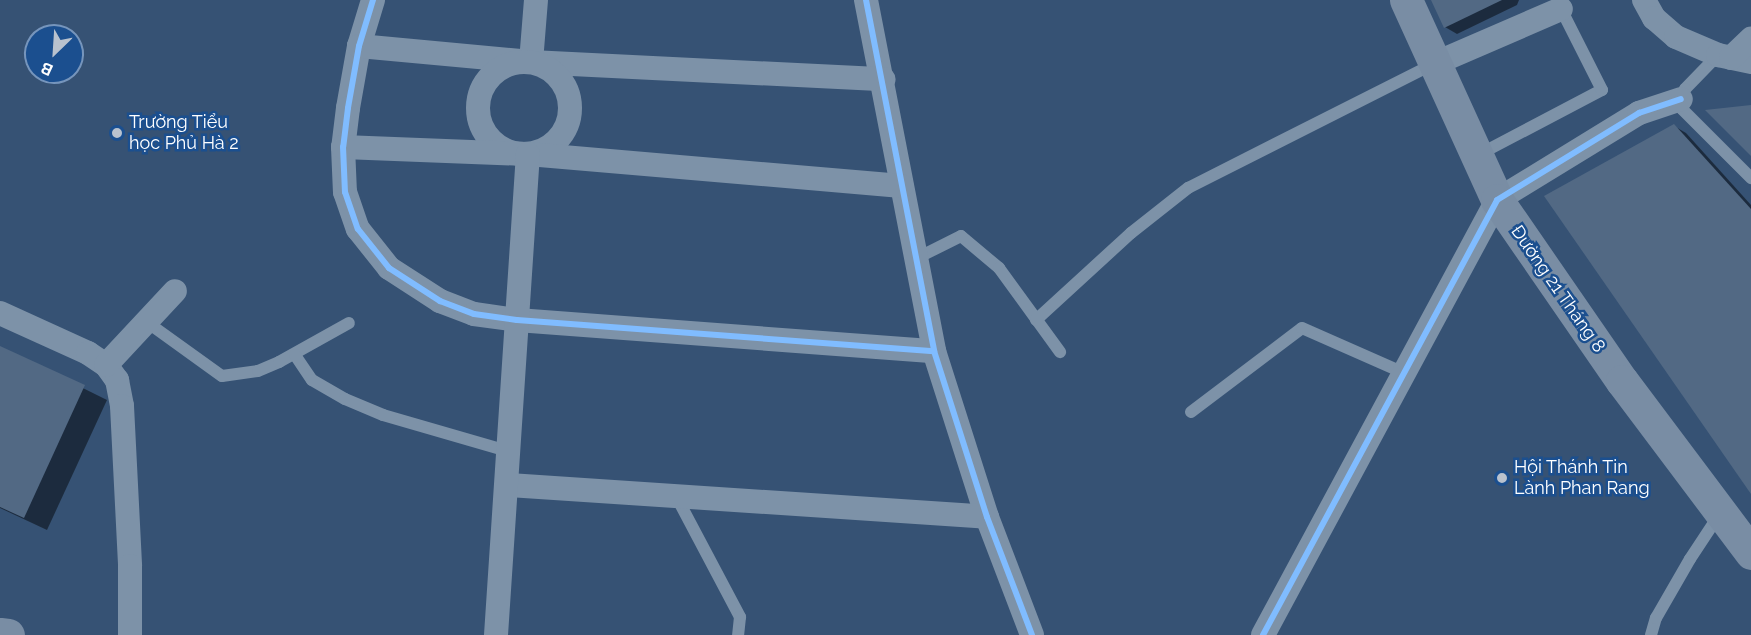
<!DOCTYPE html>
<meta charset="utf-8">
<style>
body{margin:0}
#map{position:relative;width:1751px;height:635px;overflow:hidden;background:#365274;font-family:Raleway,sans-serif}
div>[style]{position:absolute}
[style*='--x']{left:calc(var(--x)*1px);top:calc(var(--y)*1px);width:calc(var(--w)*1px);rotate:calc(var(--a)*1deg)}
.shadow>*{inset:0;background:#0007}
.building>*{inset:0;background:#526984}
.service>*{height:12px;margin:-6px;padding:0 6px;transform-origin:6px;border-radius:6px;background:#7d92a8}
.minor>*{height:24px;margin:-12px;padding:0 12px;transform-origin:12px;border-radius:12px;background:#7d92a8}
.minor>.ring{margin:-12px;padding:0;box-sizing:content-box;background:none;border:24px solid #7d92a8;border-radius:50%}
.secondary>*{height:33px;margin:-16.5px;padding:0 16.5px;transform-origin:16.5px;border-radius:16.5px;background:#798da4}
.cycleway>*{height:6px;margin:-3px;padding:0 3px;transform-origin:3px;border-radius:3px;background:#80bcff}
.dots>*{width:16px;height:16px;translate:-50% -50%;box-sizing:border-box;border:3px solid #1b4f8f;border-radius:50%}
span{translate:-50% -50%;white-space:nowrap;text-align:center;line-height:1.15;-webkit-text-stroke:5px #1b4f8f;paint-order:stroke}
.poi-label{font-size:18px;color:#fff}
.left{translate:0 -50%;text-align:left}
.street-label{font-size:18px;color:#fff}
.north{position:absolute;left:24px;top:24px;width:60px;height:60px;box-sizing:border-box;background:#1b4f8f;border:2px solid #7695bc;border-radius:50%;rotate:205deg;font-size:16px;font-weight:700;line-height:24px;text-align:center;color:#fff}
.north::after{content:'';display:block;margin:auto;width:21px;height:27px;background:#b9c2ce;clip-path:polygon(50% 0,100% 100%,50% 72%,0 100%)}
</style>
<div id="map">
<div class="shadow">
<div style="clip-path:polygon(1432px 0,1519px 0,1517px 5px,1457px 34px,1445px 27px)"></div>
<div style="clip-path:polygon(1674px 126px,1686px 133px,1751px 205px,1751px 492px)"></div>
<div style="clip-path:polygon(0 347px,107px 400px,47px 530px,0 508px)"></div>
</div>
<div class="building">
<div style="clip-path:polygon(1431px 0,1502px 0,1444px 28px)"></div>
<div style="clip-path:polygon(1751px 105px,1751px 156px,1705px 110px)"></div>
<div style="clip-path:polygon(1674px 124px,1751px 209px,1751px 494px,1544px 196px)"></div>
<div style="clip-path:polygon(0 346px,85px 385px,24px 518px,0 507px)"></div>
</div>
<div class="service">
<div style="--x:1718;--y:55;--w:47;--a:134.1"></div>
<div style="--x:1685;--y:89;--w:11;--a:112"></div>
<div style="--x:1681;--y:99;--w:10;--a:84"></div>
<div style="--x:1682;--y:109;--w:98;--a:45"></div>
<div style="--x:1478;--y:155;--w:140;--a:-27.7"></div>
<div style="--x:1602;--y:90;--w:95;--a:-116.8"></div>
<div style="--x:917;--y:258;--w:49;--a:-26.6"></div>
<div style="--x:961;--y:236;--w:50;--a:40.1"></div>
<div style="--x:999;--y:268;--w:104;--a:54"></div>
<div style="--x:144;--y:320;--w:96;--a:35.7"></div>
<div style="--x:222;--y:376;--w:36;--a:-8"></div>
<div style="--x:258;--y:371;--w:23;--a:-23"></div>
<div style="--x:279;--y:362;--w:80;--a:-29.1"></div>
<div style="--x:1036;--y:320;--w:129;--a:-42.5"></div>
<div style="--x:1131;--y:233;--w:73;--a:-38.3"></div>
<div style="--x:1188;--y:188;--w:275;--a:-26.8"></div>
<div style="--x:295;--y:355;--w:30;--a:56"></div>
<div style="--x:312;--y:380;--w:38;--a:30"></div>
<div style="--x:345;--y:399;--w:41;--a:22.8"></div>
<div style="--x:383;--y:415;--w:133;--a:16.1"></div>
<div style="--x:1191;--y:412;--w:139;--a:-37.1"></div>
<div style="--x:1302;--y:328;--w:111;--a:23.8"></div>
<div style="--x:676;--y:496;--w:137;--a:62.1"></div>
<div style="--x:740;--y:617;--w:18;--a:96"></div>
<div style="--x:1651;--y:635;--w:18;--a:-74"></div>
<div style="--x:1656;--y:618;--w:68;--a:-60"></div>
<div style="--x:1690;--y:559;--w:53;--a:-56.6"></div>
</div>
<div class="minor">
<div style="--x:373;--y:0;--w:48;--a:106.9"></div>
<div style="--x:359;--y:46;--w:63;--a:100.1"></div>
<div style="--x:348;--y:108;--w:39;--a:97"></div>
<div style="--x:343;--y:147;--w:45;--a:87.5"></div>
<div style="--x:345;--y:192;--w:39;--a:71"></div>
<div style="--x:358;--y:229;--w:50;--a:51.5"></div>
<div style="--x:389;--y:268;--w:61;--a:32.9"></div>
<div style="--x:440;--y:301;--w:36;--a:21"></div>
<div style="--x:474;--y:314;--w:43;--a:7.9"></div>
<div style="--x:517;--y:320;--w:418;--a:4.3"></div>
<div style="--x:866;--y:0;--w:358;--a:79"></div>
<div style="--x:934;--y:351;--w:174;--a:72.3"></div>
<div style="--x:987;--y:517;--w:126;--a:69.1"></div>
<div style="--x:1644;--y:0;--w:21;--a:61"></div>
<div style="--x:1654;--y:18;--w:29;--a:41"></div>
<div style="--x:1676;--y:37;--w:46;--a:23.2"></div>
<div style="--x:1718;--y:55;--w:34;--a:12"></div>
<div style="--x:359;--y:46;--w:173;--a:5.3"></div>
<div style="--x:531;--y:62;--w:353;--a:2.8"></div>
<div style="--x:1731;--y:58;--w:28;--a:-44"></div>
<div style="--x:531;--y:62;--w:62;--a:-85.4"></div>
<div class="ring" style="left:478px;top:62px;width:68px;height:68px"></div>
<div style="--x:1436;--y:63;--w:136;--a:-23.4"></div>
<div style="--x:343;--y:147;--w:185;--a:2.2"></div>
<div style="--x:528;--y:154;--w:375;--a:4.9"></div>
<div style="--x:0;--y:313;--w:97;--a:24.4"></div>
<div style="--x:88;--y:353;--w:22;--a:34"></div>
<div style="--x:106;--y:365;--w:19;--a:54"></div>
<div style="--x:117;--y:380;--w:26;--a:79"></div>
<div style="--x:122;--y:406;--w:160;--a:87.1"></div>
<div style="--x:130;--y:566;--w:69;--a:90"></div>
<div style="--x:106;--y:365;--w:101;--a:-47"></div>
<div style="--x:509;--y:485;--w:479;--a:3.8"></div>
<div style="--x:496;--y:635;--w:482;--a:-86.2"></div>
<div style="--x:1263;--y:635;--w:494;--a:-61.7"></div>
<div style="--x:1497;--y:200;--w:167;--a:-31.5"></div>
<div style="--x:1639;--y:113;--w:44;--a:-18.4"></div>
</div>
<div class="secondary">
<div style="--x:1406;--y:0;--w:220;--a:65.5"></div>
<div style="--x:1497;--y:200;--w:220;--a:55.4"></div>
<div style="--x:1622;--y:381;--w:215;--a:53.1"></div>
<div style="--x:0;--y:634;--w:8;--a:7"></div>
</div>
<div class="cycleway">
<div style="--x:373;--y:0;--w:48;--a:106.9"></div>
<div style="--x:359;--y:46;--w:63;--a:100.1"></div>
<div style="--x:348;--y:108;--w:39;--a:97"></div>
<div style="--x:343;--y:147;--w:45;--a:87.5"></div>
<div style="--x:345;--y:192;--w:39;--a:71"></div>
<div style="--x:358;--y:229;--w:50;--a:51.5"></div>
<div style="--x:389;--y:268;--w:61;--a:32.9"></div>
<div style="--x:440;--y:301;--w:36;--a:21"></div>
<div style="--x:474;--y:314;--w:43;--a:7.9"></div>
<div style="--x:517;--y:320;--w:418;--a:4.3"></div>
<div style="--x:866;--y:0;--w:358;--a:79"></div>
<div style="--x:934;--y:351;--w:174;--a:72.3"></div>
<div style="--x:987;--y:517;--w:126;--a:69.1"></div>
<div style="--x:1263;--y:635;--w:494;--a:-61.7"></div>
<div style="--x:1497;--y:200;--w:167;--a:-31.5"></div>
<div style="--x:1639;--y:113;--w:44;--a:-18.4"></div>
</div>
<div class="dots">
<div style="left:117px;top:133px;background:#b9c2ce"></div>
<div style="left:1502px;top:478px;background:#b9c2ce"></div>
</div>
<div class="poi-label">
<span class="left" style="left:129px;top:133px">Trường Tiểu<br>học Phủ Hà 2</span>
<span class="left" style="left:1514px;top:478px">Hội Thánh Tin<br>Lành Phan Rang</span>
</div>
<div class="street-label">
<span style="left:1558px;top:289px;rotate:55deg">Đường 21 Tháng 8</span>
</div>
<div class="north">B</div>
</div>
